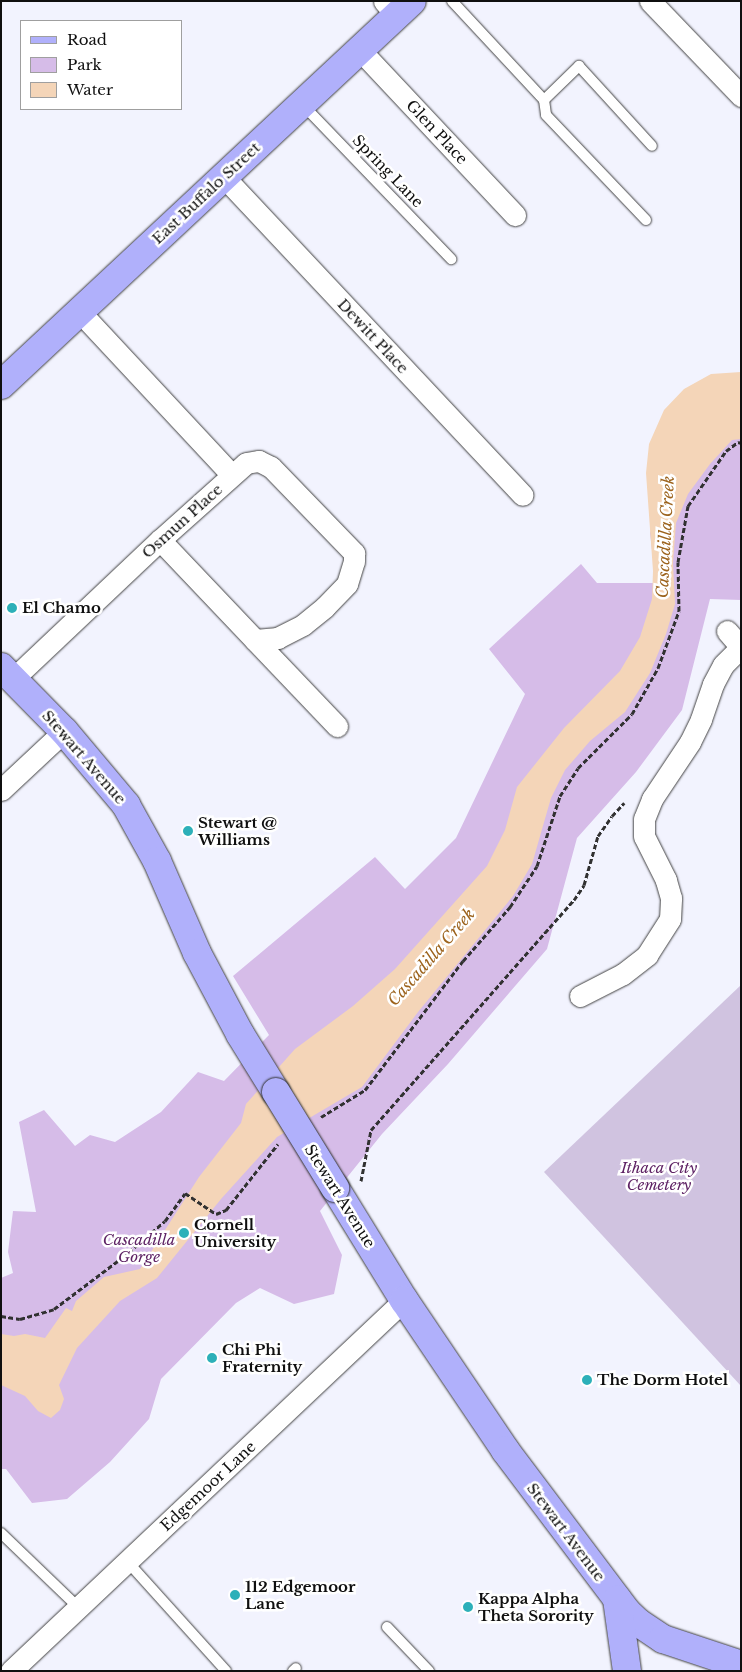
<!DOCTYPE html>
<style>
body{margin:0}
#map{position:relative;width:742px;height:1672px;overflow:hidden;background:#f2f3fe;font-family:"Libre Baskerville",serif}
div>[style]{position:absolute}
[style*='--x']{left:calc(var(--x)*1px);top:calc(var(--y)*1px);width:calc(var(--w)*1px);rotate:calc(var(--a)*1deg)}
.green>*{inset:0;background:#d6bce8}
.cemetery>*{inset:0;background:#d0c3e0}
.water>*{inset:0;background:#f4d5b8}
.path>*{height:3px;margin-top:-1.5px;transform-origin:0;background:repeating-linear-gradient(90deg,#313131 0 5px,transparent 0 7.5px)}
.roads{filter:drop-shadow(0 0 1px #424242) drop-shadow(0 0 1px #424242)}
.lane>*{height:10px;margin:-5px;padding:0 5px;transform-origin:5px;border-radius:5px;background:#fff}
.street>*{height:21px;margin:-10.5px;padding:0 10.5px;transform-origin:10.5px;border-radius:10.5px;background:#fff}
.secondary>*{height:28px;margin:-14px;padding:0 14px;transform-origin:14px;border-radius:14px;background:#b0b0fb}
.bridges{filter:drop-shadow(0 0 1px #313131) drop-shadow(0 0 1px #313131)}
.secondary-bridge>*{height:28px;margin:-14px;padding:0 14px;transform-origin:14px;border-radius:14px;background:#b0b0fb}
.dots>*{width:14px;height:14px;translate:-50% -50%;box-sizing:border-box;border:2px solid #fff;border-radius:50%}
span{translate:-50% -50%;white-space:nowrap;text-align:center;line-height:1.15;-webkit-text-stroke:5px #fff;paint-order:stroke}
.street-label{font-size:15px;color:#0f0f0f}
.poi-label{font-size:15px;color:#0f0f0f;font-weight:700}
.left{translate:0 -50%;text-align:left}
.park-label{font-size:15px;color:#5e2264;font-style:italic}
.water-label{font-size:16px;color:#9c631d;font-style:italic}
.frame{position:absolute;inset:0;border:2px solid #0f0f0f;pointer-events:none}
.legend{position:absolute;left:20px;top:20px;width:162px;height:90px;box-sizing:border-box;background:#fff;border:1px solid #9f9f9f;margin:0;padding:6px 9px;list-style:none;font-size:15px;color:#0f0f0f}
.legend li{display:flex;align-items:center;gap:10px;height:25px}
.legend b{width:25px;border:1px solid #9f9f9f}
</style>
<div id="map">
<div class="green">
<div style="clip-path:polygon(693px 406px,741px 417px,741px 600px,710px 599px,682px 710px,636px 772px,577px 838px,547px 949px,448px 1064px,382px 1134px,320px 1211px,342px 1255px,334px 1294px,294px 1304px,260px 1288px,236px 1303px,161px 1379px,149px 1419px,110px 1462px,67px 1499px,32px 1503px,6px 1469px,1px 1469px,1px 1278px,13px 1273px,8px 1252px,13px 1211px,36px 1212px,19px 1122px,44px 1110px,75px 1146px,90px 1135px,115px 1142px,161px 1112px,198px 1072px,224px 1081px,269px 1035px,233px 976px,375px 857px,405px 889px,456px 838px,525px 694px,489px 649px,581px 564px,597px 583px,656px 583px,650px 533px)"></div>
</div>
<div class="cemetery">
<div style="clip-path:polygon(741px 985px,741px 1386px,544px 1172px)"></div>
</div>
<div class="water">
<div style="clip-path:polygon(741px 372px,741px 439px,732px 440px,710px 464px,688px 494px,676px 523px,673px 563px,675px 604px,666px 634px,650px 673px,625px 712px,590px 741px,565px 770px,551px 798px,532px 864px,513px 896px,418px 1012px,362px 1087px,277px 1137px,221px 1199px,157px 1278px,120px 1301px,77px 1348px,59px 1385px,64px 1399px,60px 1410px,51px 1418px,38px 1411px,25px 1396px,1px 1385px,1px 1334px,14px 1336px,25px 1334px,45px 1338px,66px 1308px,72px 1311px,76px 1301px,104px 1277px,140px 1269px,199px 1177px,241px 1123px,246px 1104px,295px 1049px,353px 1006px,395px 969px,487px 866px,505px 830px,517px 787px,564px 728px,620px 671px,640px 637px,652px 599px,653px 571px,646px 473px,649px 444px,664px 410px,684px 389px,711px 374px)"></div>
</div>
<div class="path">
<div style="--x:321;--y:1117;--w:52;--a:-31.5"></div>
<div style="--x:365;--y:1090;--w:162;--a:-52.8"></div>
<div style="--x:463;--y:961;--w:72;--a:-49"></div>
<div style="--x:510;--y:907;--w:49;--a:-56.6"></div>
<div style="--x:537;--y:866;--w:74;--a:-71.8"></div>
<div style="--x:560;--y:796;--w:33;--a:-57"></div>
<div style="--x:578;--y:768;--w:76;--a:-45"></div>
<div style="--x:632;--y:714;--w:53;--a:-60.5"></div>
<div style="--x:658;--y:668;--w:61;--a:-69.8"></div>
<div style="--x:679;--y:611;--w:49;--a:-91.2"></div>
<div style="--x:678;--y:562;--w:57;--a:-79.9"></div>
<div style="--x:688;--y:506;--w:67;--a:-55.4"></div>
<div style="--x:726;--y:451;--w:15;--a:-37"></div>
<div style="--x:738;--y:442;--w:3;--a:18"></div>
<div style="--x:361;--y:1181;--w:52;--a:-78.9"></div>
<div style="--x:371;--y:1130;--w:307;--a:-48.6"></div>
<div style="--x:574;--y:900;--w:18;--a:-56"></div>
<div style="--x:584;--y:885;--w:51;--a:-74.1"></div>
<div style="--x:598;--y:836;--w:24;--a:-55"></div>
<div style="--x:612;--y:816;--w:18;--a:-47"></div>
<div style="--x:1;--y:1316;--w:19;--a:9"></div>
<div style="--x:20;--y:1319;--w:35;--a:-16"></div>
<div style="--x:54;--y:1309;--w:86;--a:-37"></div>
<div style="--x:123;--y:1257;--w:55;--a:-40.6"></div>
<div style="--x:165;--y:1221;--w:34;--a:-54"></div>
<div style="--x:185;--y:1193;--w:37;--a:34"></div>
<div style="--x:216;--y:1214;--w:11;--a:-22"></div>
<div style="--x:226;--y:1210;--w:84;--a:-51.8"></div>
</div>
<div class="roads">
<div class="lane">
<div style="--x:452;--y:1;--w:135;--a:47.1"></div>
<div style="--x:544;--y:100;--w:15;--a:82"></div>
<div style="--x:546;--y:115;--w:145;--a:46.4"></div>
<div style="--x:544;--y:100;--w:49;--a:-44.2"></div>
<div style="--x:579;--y:66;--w:108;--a:47.6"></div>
<div style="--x:303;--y:105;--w:214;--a:46.1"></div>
<div style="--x:1;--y:1533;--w:107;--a:43.9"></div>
<div style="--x:127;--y:1561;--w:148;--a:48"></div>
<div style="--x:387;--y:1627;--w:61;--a:46.3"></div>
<div style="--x:293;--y:1671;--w:4;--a:-45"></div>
</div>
<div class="street">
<div style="--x:384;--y:1;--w:20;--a:49"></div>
<div style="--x:650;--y:1;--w:132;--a:46.2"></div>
<div style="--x:359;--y:49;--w:228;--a:46.8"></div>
<div style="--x:224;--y:177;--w:436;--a:46.8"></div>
<div style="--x:79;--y:311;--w:224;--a:47"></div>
<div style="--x:727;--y:631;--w:21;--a:49"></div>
<div style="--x:255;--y:640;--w:119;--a:46.4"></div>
<div style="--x:13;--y:679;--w:202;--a:-43.4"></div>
<div style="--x:160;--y:540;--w:115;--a:-41.8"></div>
<div style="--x:246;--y:463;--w:13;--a:-9"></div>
<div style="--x:259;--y:461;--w:13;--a:27"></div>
<div style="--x:271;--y:467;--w:120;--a:46"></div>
<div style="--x:354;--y:553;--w:8;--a:90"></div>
<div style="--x:354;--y:561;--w:24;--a:107"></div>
<div style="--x:347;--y:584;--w:32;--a:134"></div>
<div style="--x:325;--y:607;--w:28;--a:141"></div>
<div style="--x:303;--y:625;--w:28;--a:153"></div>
<div style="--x:278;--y:638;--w:23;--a:175"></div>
<div style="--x:255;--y:640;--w:138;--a:-133.5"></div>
<div style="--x:1;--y:790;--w:86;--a:-43.1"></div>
<div style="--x:580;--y:996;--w:48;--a:-27.1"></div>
<div style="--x:623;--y:974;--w:31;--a:-38"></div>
<div style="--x:647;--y:955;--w:43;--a:-57.4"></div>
<div style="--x:670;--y:919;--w:21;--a:-87"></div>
<div style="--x:671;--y:898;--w:19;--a:-106"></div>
<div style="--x:666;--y:880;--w:49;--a:-116.6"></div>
<div style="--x:644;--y:836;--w:17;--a:-90"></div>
<div style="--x:644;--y:819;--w:22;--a:-68"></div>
<div style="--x:652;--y:799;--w:69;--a:-56.3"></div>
<div style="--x:690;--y:742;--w:25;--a:-64"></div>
<div style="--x:701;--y:719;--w:37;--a:-71"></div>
<div style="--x:713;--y:684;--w:21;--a:-62"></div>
<div style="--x:723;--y:665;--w:25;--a:-45"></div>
<div style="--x:11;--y:1671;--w:540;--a:-43.35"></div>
</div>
<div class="secondary">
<div style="--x:1;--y:385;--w:562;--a:-43.05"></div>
<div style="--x:1;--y:667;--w:90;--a:45.5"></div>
<div style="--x:64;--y:731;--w:97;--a:50"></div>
<div style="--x:126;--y:805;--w:64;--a:61"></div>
<div style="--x:157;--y:861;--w:100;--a:66.5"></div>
<div style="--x:197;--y:953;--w:92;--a:62"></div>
<div style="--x:240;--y:1034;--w:68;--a:58.2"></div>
<div style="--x:335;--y:1188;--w:132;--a:58.4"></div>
<div style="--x:404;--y:1300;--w:181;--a:56"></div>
<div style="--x:505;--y:1450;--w:203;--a:53"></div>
<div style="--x:627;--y:1612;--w:16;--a:43"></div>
<div style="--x:639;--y:1623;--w:29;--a:34"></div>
<div style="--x:663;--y:1639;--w:82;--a:18.4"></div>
<div style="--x:617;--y:1599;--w:73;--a:82.1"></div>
</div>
</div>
<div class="bridges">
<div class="secondary-bridge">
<div style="--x:276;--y:1092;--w:113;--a:58.4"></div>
</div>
</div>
<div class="dots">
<div style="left:12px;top:608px;background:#2db0b9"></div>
<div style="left:188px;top:831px;background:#2db0b9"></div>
<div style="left:184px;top:1233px;background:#2db0b9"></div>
<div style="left:212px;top:1358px;background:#2db0b9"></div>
<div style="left:587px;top:1380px;background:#2db0b9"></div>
<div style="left:235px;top:1595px;background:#2db0b9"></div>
<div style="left:468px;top:1607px;background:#2db0b9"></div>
</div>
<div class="street-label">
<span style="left:437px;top:132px;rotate:47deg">Glen Place</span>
<span style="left:388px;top:171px;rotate:46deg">Spring Lane</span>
<span style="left:206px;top:193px;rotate:-43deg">East Buffalo Street</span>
<span style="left:373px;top:336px;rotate:47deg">Dewitt Place</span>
<span style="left:182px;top:521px;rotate:-42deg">Osmun Place</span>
<span style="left:84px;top:757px;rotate:49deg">Stewart Avenue</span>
<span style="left:340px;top:1196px;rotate:58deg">Stewart Avenue</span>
<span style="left:208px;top:1486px;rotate:-43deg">Edgemoor Lane</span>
<span style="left:566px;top:1532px;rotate:53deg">Stewart Avenue</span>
</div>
<div class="poi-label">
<span class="left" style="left:22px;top:608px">El Chamo</span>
<span class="left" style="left:198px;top:831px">Stewart @<br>Williams</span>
<span class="left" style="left:194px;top:1233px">Cornell<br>University</span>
<span class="left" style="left:222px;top:1358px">Chi Phi<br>Fraternity</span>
<span class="left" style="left:597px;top:1380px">The Dorm Hotel</span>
<span class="left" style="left:245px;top:1595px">112 Edgemoor<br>Lane</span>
<span class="left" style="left:478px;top:1607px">Kappa Alpha<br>Theta Sorority</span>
</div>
<div class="park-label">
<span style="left:659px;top:1176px">Ithaca City<br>Cemetery</span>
<span style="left:139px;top:1248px">Cascadilla<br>Gorge</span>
</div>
<div class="water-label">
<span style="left:665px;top:537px;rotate:-87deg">Cascadilla Creek</span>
<span style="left:431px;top:957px;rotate:-49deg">Cascadilla Creek</span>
</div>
<div class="frame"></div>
<ul class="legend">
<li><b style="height:6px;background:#b0b0fb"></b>Road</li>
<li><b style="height:14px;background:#d6bce8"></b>Park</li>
<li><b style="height:14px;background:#f4d5b8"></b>Water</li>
</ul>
</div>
